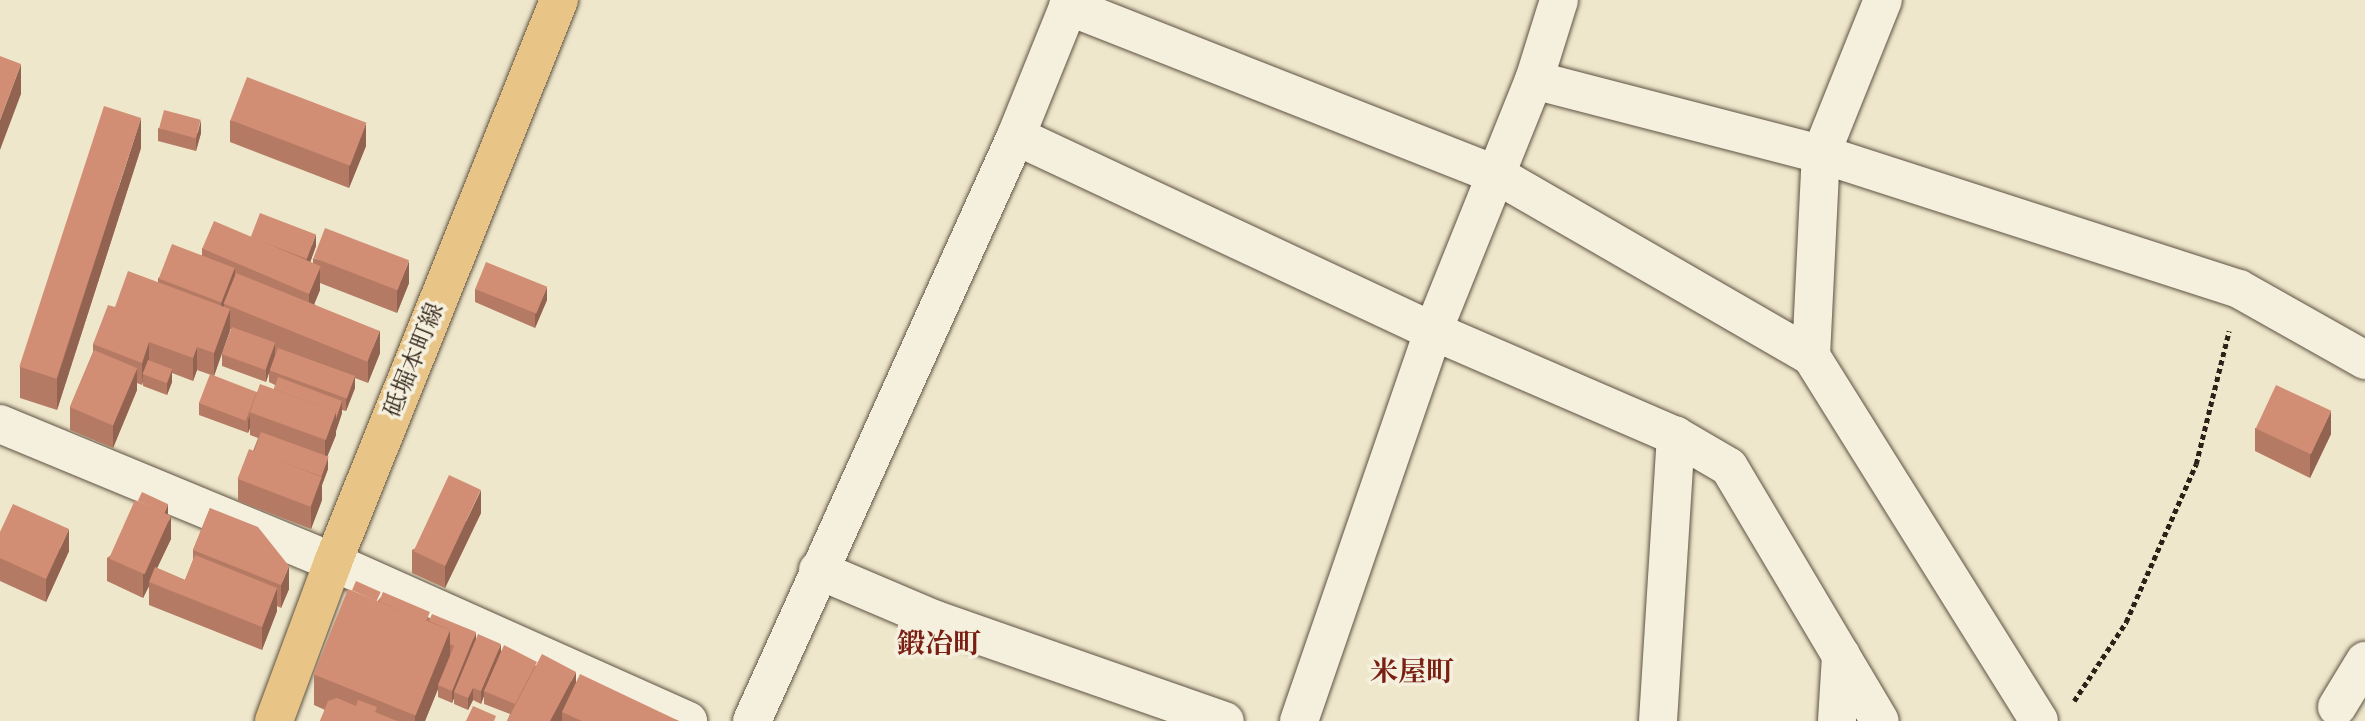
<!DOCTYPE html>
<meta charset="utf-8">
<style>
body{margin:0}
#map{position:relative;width:2365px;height:721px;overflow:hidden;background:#efe7cb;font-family:Alegreya,"Noto Serif JP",serif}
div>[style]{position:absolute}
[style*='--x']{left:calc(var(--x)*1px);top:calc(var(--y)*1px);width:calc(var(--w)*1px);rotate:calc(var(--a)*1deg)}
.path>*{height:4.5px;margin-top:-2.25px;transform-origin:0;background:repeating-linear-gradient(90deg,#2e2016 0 5px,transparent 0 8.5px)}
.roads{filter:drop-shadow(0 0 2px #5e5243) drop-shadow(0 0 2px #5e5243)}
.minor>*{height:38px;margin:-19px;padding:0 19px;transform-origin:19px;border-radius:19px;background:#f5efdd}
.major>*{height:38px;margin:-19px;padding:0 19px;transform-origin:19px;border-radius:19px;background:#e8c486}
.wall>*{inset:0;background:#b57a64}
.shaded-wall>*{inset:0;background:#936351}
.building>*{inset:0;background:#d28e74;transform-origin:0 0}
span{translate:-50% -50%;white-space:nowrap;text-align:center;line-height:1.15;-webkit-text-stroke:7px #f5efdd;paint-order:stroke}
.street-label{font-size:24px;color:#2e2016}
.quarter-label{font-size:28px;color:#7a1f14;font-weight:700}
</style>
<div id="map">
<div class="path">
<div style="--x:2074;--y:701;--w:95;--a:-56.6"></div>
<div style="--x:2126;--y:622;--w:173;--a:-66.1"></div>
<div style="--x:2196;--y:464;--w:137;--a:-76.1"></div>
</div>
<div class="roads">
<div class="minor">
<div style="--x:1068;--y:6;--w:461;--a:21.5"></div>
<div style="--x:1497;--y:175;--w:362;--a:30"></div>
<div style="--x:1811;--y:356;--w:430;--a:58"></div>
<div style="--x:1534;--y:80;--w:296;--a:14.5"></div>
<div style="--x:1821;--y:154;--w:439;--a:17.9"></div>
<div style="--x:2239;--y:289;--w:145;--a:29.4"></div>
<div style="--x:1016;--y:136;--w:460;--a:25.1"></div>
<div style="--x:1433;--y:331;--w:265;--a:23.4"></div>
<div style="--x:1676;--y:436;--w:61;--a:30.3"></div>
<div style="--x:1729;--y:467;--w:295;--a:59.3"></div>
<div style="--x:1811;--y:356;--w:202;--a:-87.2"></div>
<div style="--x:1821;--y:154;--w:166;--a:-68.1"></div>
<div style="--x:0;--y:424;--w:360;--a:22.5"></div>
<div style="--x:333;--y:562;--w:389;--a:24.1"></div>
<div style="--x:818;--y:570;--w:128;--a:23"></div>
<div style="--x:936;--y:620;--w:306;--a:19.3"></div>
<div style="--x:2337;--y:707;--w:54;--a:-58.7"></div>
<div style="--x:752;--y:721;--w:642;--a:-65.71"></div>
<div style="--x:1016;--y:136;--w:147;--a:-68"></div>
<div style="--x:1299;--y:721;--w:412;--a:-71"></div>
<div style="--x:1433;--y:331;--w:271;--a:-68.1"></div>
<div style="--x:1534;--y:80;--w:84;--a:-72.6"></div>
<div style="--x:1658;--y:721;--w:286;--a:-86.4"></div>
<div style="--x:1837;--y:721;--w:66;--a:-86.5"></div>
</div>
<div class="major">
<div style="--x:274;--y:721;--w:170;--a:-69.6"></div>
<div style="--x:333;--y:562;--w:606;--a:-68.09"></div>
</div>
</div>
<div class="wall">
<div style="clip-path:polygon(230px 120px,366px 146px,349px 188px,230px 142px)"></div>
<div style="clip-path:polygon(158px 128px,201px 133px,196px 151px,158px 141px)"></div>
<div style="clip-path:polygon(141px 148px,57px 410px,20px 398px,20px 367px)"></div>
<div style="clip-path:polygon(251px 237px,316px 246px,310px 263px,313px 264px,313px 258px,409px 283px,397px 313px,320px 283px,320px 290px,314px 304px,380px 353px,368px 383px,355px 378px,355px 388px,346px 411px,342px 410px,342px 413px,336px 431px,336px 435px,327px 457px,328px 469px,322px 485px,322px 500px,311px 529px,238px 501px,238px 479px,253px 451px,258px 438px,250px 435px,250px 428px,248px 433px,199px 415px,199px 403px,274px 389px,275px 385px,269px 382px,269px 372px,266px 382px,222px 366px,222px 354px,231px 330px,230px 329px,214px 376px,197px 370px,193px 381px,172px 373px,172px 382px,167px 395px,143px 386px,143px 382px,142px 385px,137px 383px,137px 390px,113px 448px,70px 430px,70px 407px,93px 352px,93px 344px,115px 307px,158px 282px,158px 278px,202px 255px,202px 248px)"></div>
<div style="clip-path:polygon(475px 289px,547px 300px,535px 328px,475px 302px)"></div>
<div style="clip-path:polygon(2255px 428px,2331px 434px,2310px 478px,2255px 451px)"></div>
<div style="clip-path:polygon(210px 508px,289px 589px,281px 608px,277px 606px,277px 611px,262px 650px,149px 605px,149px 586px,143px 598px,107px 581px,107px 558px,168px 515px,171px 539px,157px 568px,185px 580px,193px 560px,193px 550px)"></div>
<div style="clip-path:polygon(481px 513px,445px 588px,412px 573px,412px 550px)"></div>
<div style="clip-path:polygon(0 532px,69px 551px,46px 602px,0 581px)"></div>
<div style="clip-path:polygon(381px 597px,430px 618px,476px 640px,576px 683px,679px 721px,507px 721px,510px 714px,484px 704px,484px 696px,481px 704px,473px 700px,468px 710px,454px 704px,454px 698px,452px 703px,438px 697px,438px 689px,425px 721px,320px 721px,325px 710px,314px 705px,314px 675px)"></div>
</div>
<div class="shaded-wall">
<div style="clip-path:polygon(21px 64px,21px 94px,0 150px,0 120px)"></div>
<div style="clip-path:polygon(141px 118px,141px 148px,57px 410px,57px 379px)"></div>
<div style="clip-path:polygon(201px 120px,201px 133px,196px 151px,196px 139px)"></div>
<div style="clip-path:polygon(366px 123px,366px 146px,349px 188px,349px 165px)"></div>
<div style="clip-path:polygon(316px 234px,316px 246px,305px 276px,305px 264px)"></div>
<div style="clip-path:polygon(409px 261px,409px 283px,397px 313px,397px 290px)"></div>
<div style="clip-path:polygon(320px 267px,320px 290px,309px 317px,309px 294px)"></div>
<div style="clip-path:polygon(235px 268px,235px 291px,224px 304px,224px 319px,221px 325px,221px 303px)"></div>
<div style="clip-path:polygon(547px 287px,547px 300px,535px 328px,535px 315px)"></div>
<div style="clip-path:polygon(230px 309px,230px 331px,214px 376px,214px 353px)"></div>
<div style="clip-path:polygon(380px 330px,380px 353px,368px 383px,368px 360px)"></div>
<div style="clip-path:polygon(149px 342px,149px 365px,143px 374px,142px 385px,142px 363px)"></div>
<div style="clip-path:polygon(275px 343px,275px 355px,266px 382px,266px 369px)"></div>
<div style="clip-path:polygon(197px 347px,197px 370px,193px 381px,193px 358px)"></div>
<div style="clip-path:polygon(137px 368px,137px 390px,113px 448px,113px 425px)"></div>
<div style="clip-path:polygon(172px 369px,172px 382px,167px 395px,167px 383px)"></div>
<div style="clip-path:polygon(355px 376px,355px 388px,346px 411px,346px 399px)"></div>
<div style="clip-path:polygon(342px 401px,342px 413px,336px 431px,336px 435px,325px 462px,325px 439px,336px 412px)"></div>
<div style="clip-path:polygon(2331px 411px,2331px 434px,2310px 478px,2310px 455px)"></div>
<div style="clip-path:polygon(250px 416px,250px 428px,248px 433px,248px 420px)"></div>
<div style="clip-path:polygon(328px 457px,328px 469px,322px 485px,322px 500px,311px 529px,311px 507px)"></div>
<div style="clip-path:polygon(481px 490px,481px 513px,445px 588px,445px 566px)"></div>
<div style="clip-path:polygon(168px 504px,168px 516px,163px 516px)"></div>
<div style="clip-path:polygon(171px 516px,171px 539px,150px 583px,149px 582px,149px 586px,143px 598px,143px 575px)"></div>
<div style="clip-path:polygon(69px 529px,69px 551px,46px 602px,46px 579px)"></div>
<div style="clip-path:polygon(289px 566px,289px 589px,281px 608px,281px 585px)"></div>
<div style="clip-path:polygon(277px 588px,277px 611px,262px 650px,262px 627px)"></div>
<div style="clip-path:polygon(450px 630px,450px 660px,438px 685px,438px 689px,425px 721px,415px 721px,415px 715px)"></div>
<div style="clip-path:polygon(476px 632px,476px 645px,454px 692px,454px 698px,452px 703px,452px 691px)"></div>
<div style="clip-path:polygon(501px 644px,501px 656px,484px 691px,484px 696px,481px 704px,481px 691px)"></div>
<div style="clip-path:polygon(576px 672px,576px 695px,562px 712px,562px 721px,550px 721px)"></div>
<div style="clip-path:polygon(473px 688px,473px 700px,468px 710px,468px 698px)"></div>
</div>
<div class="building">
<div style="clip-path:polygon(0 56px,21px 64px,0 120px)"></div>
<div style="left:247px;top:77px;width:128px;height:46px;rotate:21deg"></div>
<div style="left:104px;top:106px;width:39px;height:274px;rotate:18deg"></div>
<div style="left:164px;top:110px;width:38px;height:19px;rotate:15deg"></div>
<div style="left:260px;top:213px;width:60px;height:26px;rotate:21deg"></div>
<div style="left:214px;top:221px;width:116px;height:30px;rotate:23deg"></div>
<div style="left:325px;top:228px;width:90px;height:32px;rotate:21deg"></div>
<div style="left:172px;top:244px;width:67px;height:37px;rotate:21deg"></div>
<div style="left:486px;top:262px;width:66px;height:29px;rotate:22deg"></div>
<div style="clip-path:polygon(128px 271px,230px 309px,214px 353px,197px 347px,193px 358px,149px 342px,142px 363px,93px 344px,108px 305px,115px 307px)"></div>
<div style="left:236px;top:273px;width:155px;height:33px;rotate:22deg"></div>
<div style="left:232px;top:327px;width:46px;height:29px;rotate:20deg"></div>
<div style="left:278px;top:348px;width:82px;height:24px;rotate:20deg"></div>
<div style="left:94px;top:350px;width:47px;height:62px;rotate:23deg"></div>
<div style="left:148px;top:360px;width:26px;height:15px;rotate:21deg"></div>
<div style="left:210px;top:374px;width:50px;height:31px;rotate:21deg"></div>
<div style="clip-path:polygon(278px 377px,342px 401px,336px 419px,336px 412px,274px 389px)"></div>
<div style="left:260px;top:384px;width:81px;height:30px;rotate:20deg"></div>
<div style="left:2276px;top:385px;width:61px;height:48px;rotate:25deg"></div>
<div style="left:261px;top:432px;width:72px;height:21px;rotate:20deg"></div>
<div style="left:249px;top:449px;width:78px;height:32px;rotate:21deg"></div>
<div style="left:449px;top:475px;width:35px;height:84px;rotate:25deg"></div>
<div style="left:142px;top:492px;width:29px;height:10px;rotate:25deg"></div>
<div style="left:135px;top:500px;width:39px;height:64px;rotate:24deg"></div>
<div style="clip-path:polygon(13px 504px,69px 529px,46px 579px,0 558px,0 532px)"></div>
<div style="clip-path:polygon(210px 508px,258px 527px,289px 566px,281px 585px,193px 550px)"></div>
<div style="clip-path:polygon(195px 555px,277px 588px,262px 627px,149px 582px,155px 567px,185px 580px)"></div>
<div style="left:356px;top:581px;width:27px;height:10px;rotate:24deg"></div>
<div style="left:348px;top:589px;width:110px;height:92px;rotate:22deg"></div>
<div style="left:383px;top:592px;width:51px;height:10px;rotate:23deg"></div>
<div style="clip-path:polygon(432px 614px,476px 632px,452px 691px,438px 685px,454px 646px,450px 644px,450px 630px,429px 621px)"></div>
<div style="clip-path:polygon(478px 634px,501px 644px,481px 691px,473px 688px,468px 698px,454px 692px)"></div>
<div style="clip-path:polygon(504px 645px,537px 662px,515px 704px,484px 691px)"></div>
<div style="clip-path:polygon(542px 654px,576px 672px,550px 721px,507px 721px)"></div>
<div style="clip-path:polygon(580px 674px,679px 721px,582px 721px,562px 712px)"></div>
<div style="clip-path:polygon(337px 698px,356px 706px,358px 700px,377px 707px,375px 712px,397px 721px,320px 721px,328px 701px)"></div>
<div style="clip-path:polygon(473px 706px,496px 716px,494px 721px,466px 721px)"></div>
</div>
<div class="street-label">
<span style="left:414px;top:360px;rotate:-68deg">砥堀本町線</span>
</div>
<div class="quarter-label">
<span style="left:939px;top:644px">鍛冶町</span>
<span style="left:1412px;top:672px">米屋町</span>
</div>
</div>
